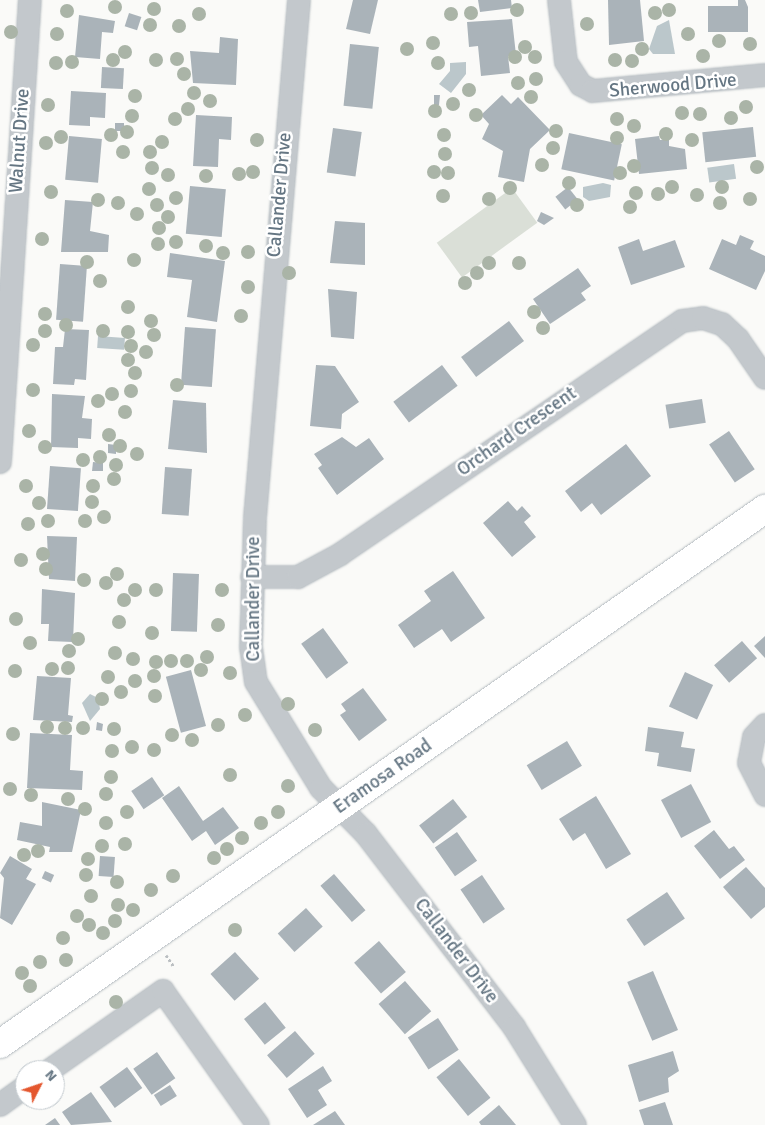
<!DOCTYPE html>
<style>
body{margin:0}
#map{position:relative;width:765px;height:1125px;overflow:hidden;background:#fafaf8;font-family:Signika,sans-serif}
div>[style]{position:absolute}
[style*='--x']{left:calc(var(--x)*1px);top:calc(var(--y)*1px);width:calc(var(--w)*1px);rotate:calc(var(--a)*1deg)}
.green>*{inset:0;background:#dadfd7;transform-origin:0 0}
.water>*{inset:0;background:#bbc7cb;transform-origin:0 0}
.building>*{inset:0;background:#aab3b9;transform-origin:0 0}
.path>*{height:3px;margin-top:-1.5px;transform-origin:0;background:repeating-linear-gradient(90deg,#bbbfc2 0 2.5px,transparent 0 5px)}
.roads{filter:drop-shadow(0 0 1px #b3babf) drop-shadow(0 0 1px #b3babf)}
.street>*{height:22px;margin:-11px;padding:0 11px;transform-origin:11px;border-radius:11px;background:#c3c8cc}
.secondary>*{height:28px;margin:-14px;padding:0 14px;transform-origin:14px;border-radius:14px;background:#fff}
.trees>*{width:14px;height:14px;margin:-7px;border-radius:50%;background:#aab4a7}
span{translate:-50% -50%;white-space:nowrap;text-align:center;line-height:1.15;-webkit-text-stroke:5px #fff;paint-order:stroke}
.street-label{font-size:19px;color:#657683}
.north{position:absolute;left:15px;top:1060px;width:50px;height:50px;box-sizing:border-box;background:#fff;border:1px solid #c1c8cd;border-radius:50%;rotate:49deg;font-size:14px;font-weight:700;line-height:20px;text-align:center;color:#657683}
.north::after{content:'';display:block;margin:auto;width:18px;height:22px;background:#e4572e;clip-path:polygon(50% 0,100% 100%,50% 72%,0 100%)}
</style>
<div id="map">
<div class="green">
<div style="left:512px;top:188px;width:43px;height:93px;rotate:54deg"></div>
</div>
<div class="water">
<div style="clip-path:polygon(669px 20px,675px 54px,653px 54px,649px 49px,657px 26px)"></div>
<div style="clip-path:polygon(466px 62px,466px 74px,451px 93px,439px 84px,450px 71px,450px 63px)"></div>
<div style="left:734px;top:164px;width:15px;height:27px;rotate:82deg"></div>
<div style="clip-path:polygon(603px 183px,611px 185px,610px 197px,589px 201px,583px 197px,583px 187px)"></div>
<div style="left:98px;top:336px;width:27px;height:12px;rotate:4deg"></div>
<div style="clip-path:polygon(90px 694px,98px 698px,100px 709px,90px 721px,82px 703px)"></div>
</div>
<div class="building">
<div style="clip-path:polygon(353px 0,378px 0,370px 34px,346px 29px)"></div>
<div style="clip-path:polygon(478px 0,511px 0,512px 8px,480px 12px)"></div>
<div style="clip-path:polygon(608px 0,640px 0,644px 41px,609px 45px)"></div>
<div style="clip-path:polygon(738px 0,745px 0,748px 7px,748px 32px,708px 32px,708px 6px,738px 6px)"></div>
<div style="left:129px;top:13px;width:13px;height:14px;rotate:18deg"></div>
<div style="clip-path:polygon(79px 15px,115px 21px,113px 33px,102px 32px,100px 59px,75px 57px)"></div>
<div style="clip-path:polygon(512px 19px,516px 55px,508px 56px,510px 73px,481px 76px,478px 46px,469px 47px,467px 22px)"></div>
<div style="clip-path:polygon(220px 37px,238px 39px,236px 85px,193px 83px,190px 51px,219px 53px)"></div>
<div style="left:350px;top:44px;width:29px;height:62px;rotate:6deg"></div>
<div style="left:102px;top:67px;width:22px;height:21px;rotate:3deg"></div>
<div style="clip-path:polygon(71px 91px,106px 93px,105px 118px,90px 117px,90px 126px,69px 125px)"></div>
<div style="clip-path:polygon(434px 95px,440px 95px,439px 105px,434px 105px)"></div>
<div style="clip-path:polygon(502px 95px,511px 104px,518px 97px,550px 130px,530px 149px,524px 182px,498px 177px,503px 151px,482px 139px,489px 124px,481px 115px)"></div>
<div style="clip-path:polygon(196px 115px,232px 117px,231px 140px,219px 139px,218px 167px,193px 166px)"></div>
<div style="left:115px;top:123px;width:9px;height:8px"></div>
<div style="left:753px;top:127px;width:30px;height:51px;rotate:84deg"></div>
<div style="left:333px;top:128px;width:29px;height:45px;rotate:8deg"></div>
<div style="left:569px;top:133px;width:54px;height:37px;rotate:12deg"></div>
<div style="left:69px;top:136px;width:33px;height:44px;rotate:5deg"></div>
<div style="clip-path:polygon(659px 136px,660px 140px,669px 139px,669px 146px,685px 149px,687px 169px,639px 174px,635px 139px)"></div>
<div style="left:190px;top:186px;width:36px;height:48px;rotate:5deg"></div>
<div style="left:568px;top:187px;width:16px;height:16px;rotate:52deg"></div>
<div style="clip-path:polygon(65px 200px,93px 202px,90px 231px,109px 235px,108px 252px,61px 252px)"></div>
<div style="clip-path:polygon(541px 212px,554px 218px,544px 225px,537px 221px)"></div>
<div style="clip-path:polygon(335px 221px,365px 223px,365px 265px,330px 263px)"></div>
<div style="clip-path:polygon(740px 235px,754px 241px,750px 249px,765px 256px,765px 271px,756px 290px,709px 269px,722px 239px,736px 245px)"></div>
<div style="clip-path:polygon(639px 239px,643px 251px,675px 240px,685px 267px,631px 285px,618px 247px)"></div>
<div style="clip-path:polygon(170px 253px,225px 261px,217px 322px,187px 317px,192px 280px,167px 277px)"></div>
<div style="left:60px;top:264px;width:27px;height:56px;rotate:4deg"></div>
<div style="clip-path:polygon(578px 268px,591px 286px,581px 293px,586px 300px,550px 324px,533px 299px)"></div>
<div style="clip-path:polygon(328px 289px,357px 292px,354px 339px,331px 337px)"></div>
<div style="left:509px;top:321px;width:25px;height:60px;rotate:53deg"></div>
<div style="left:185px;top:327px;width:31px;height:58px;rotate:4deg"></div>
<div style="clip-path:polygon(65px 329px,89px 330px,86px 380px,75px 379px,74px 385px,53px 384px,55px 347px,63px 347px)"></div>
<div style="clip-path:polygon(316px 365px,335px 366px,359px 402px,342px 414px,341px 429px,310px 426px)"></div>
<div style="left:442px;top:365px;width:26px;height:61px;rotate:53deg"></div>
<div style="clip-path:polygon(52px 394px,85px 396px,82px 418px,92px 419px,91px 439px,78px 438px,78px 448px,51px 447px)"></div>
<div style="left:702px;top:399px;width:24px;height:37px;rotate:81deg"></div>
<div style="clip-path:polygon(173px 400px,206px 403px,207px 453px,168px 449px)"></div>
<div style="left:729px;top:431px;width:46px;height:24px;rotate:56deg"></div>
<div style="clip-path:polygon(342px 437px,356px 447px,369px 438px,384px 459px,337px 495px,318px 468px,322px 465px,314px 454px)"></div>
<div style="clip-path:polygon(108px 444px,116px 445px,116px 454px,108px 453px)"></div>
<div style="clip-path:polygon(626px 444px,651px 476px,601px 515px,592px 503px,581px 512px,565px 491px)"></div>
<div style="clip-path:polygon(93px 462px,103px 463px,103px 471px,92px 471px)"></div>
<div style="left:50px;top:466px;width:31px;height:43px;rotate:4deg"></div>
<div style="left:165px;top:467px;width:27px;height:47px;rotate:4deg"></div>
<div style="clip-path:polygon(508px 501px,517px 511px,522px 506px,531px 516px,524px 522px,536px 537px,512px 557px,483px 523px)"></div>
<div style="clip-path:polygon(47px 536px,77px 537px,75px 581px,49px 579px)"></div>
<div style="clip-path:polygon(453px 571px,485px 618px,451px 642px,442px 629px,414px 648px,398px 625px,431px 601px,424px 591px)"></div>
<div style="left:173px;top:573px;width:26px;height:58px;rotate:2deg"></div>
<div style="clip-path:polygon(42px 589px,75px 593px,73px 642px,48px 641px,49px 624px,41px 624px)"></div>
<div style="left:323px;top:628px;width:43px;height:27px;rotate:54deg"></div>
<div style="clip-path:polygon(765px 636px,765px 658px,754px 646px)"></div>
<div style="left:742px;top:641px;width:23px;height:37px;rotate:49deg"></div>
<div style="left:191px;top:670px;width:58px;height:26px;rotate:75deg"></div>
<div style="left:685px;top:672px;width:31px;height:38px;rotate:25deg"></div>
<div style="clip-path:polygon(37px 676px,71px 678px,68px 715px,73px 716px,72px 722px,33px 720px)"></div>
<div style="clip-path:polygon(363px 688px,387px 720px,359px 741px,340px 715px,346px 711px,341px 704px)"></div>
<div style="clip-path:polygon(97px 722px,103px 724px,102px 731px,96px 730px)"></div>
<div style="clip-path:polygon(648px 727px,684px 732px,681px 747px,695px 749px,691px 772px,657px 766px,659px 753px,645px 751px)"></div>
<div style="clip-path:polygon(30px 733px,72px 735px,70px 770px,83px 771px,82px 790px,27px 788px)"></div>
<div style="left:567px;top:741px;width:29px;height:47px;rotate:59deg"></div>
<div style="left:152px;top:777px;width:22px;height:25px;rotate:56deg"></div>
<div style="left:691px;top:784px;width:43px;height:34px;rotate:62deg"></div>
<div style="clip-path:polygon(179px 786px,203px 821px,223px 807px,239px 828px,215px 845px,206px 831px,192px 841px,162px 798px)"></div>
<div style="clip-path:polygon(596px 796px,631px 854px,606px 869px,585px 833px,573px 841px,559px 819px)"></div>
<div style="left:453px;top:799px;width:23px;height:43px;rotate:52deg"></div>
<div style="clip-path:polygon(42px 802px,81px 810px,72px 852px,49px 852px,50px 847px,17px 840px,20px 822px,42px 826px)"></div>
<div style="clip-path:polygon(714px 830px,729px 849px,734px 846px,745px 860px,720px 879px,694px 846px)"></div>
<div style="left:457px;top:832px;width:35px;height:27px;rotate:55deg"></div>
<div style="clip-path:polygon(10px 856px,32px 869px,26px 879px,36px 884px,12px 925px,0 918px,4px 878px,0 873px)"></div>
<div style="left:100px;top:856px;width:15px;height:20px;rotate:4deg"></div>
<div style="clip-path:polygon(746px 867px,765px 888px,765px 907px,751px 919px,723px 887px)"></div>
<div style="left:45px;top:871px;width:10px;height:8px;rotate:24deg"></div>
<div style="left:334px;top:874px;width:48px;height:18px;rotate:49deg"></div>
<div style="left:482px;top:875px;width:41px;height:26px;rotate:56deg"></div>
<div style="left:667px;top:892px;width:32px;height:49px;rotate:56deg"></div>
<div style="left:306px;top:908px;width:25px;height:38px;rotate:48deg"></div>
<div style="left:379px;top:941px;width:41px;height:33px;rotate:49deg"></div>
<div style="left:235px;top:952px;width:36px;height:33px;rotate:48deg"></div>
<div style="left:653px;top:971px;width:64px;height:28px;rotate:67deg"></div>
<div style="left:405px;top:981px;width:40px;height:35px;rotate:49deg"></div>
<div style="left:265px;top:1002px;width:33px;height:27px;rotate:51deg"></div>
<div style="left:438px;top:1018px;width:38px;height:36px;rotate:57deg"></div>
<div style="left:295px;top:1031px;width:30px;height:37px;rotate:49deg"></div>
<div style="clip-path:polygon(673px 1051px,679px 1071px,668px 1078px,669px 1092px,639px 1102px,628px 1065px)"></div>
<div style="left:157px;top:1052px;width:32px;height:29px;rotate:55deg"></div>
<div style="left:459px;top:1059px;width:50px;height:29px;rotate:51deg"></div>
<div style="clip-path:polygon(323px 1066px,332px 1081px,318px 1090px,327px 1105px,307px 1118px,288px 1089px)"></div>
<div style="left:127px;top:1067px;width:26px;height:34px;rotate:54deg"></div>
<div style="left:170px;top:1085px;width:13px;height:19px;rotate:58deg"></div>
<div style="clip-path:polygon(91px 1092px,112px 1122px,71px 1125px,62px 1112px)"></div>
<div style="clip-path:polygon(665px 1102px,673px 1125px,644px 1125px,639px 1110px)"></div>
<div style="clip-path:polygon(499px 1105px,516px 1125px,481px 1125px,479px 1122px)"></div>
<div style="clip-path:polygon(335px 1111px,345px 1125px,313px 1125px)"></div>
<div style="clip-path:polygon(55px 1118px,60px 1125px,45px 1125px)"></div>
</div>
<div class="path">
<div style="--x:166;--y:955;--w:14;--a:56"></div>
</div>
<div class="roads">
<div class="street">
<div style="--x:299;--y:0;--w:520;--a:94.86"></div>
<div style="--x:255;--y:518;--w:129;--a:91.8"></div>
<div style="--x:251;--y:647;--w:35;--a:82"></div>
<div style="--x:256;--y:682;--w:124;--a:58.5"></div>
<div style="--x:321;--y:788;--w:64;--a:45.6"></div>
<div style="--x:366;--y:834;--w:243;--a:52.5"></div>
<div style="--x:514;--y:1027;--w:115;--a:58.1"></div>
<div style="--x:559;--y:0;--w:62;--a:83.6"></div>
<div style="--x:566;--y:62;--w:27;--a:57"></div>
<div style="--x:581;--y:85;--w:13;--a:27"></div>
<div style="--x:593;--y:91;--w:173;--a:-5.3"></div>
<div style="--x:0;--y:462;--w:463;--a:-86.3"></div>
<div style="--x:252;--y:577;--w:46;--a:0"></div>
<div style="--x:298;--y:577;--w:47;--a:-28.2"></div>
<div style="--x:339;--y:555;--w:415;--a:-34.3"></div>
<div style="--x:682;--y:321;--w:21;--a:-8"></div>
<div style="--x:703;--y:318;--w:20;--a:18"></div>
<div style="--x:722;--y:324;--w:22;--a:43"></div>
<div style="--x:738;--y:339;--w:47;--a:55.3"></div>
<div style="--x:765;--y:725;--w:16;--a:133"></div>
<div style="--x:754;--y:737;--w:26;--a:101"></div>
<div style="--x:749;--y:763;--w:36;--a:63"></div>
<div style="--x:50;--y:1070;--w:138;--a:-35"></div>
<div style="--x:163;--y:991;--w:164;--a:54.7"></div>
<div style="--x:0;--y:1105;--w:31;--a:-36"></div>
</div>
<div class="secondary">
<div style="--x:0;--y:1044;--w:934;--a:-34.97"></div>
</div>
</div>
<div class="trees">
<div style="left:115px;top:7px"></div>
<div style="left:154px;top:9px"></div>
<div style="left:517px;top:10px"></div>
<div style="left:669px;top:10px"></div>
<div style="left:67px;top:11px"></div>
<div style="left:471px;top:13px"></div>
<div style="left:655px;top:13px"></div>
<div style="left:199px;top:14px"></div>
<div style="left:451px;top:14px"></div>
<div style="left:587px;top:24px"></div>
<div style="left:150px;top:25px"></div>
<div style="left:179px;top:26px"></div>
<div style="left:11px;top:32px"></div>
<div style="left:57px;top:34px"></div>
<div style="left:688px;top:34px"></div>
<div style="left:719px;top:41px"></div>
<div style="left:433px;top:43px"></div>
<div style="left:750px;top:44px"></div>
<div style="left:525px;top:47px"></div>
<div style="left:407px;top:49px"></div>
<div style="left:642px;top:49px"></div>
<div style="left:125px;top:52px"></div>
<div style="left:703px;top:56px"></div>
<div style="left:515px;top:57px"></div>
<div style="left:535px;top:57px"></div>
<div style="left:177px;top:59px"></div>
<div style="left:113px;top:60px"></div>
<div style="left:156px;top:60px"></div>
<div style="left:615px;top:60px"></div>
<div style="left:632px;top:61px"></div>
<div style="left:72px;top:62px"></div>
<div style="left:56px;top:63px"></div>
<div style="left:438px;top:63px"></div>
<div style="left:184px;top:74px"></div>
<div style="left:536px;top:79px"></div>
<div style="left:518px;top:83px"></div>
<div style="left:469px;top:90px"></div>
<div style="left:194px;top:93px"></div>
<div style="left:135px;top:96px"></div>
<div style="left:531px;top:97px"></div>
<div style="left:210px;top:101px"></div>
<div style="left:453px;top:104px"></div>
<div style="left:48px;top:105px"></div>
<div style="left:746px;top:107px"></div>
<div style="left:188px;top:109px"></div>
<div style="left:435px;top:111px"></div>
<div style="left:682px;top:113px"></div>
<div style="left:700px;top:114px"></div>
<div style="left:476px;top:115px"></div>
<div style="left:132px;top:116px"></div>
<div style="left:731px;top:118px"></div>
<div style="left:175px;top:119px"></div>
<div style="left:617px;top:119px"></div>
<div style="left:634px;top:126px"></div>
<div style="left:556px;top:131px"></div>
<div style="left:127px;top:132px"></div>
<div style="left:666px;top:134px"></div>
<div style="left:111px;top:135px"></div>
<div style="left:444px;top:135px"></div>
<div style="left:61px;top:137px"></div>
<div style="left:617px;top:138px"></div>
<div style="left:257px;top:140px"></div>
<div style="left:692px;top:140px"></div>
<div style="left:162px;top:142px"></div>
<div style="left:46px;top:143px"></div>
<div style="left:553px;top:148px"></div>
<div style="left:123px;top:152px"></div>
<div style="left:150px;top:152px"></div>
<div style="left:445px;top:154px"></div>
<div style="left:542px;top:165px"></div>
<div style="left:634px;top:166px"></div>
<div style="left:757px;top:167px"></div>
<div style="left:152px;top:168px"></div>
<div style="left:253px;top:172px"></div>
<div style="left:434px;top:172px"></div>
<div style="left:448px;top:173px"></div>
<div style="left:620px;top:173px"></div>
<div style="left:239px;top:174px"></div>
<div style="left:168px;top:175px"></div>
<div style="left:206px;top:176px"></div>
<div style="left:569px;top:183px"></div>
<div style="left:672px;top:187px"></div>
<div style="left:722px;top:187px"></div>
<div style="left:510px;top:188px"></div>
<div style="left:149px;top:189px"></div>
<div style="left:51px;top:192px"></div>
<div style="left:636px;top:193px"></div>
<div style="left:658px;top:194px"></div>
<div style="left:697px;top:195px"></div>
<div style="left:443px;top:196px"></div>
<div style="left:176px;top:198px"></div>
<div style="left:489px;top:199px"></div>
<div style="left:750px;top:199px"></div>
<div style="left:98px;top:200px"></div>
<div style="left:118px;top:203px"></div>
<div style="left:720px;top:203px"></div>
<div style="left:157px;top:205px"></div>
<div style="left:577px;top:205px"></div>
<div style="left:630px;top:207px"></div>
<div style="left:137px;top:214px"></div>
<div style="left:168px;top:217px"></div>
<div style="left:159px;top:228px"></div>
<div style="left:42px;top:239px"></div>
<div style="left:176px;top:242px"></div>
<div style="left:158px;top:244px"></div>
<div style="left:206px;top:246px"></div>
<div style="left:248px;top:252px"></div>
<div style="left:223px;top:253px"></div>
<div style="left:134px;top:260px"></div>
<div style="left:87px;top:262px"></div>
<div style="left:489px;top:263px"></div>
<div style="left:519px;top:263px"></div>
<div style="left:289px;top:273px"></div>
<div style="left:477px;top:273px"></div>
<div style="left:100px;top:281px"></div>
<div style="left:465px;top:283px"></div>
<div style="left:248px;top:287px"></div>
<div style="left:128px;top:307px"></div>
<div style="left:534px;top:312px"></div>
<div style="left:45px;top:314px"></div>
<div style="left:241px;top:316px"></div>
<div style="left:151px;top:321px"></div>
<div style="left:66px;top:325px"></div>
<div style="left:543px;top:328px"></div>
<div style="left:45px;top:331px"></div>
<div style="left:103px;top:331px"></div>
<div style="left:128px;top:332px"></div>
<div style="left:154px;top:335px"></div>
<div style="left:33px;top:345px"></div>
<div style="left:131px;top:346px"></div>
<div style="left:146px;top:352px"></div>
<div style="left:128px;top:360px"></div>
<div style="left:135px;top:373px"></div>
<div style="left:177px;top:385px"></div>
<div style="left:33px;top:390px"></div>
<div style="left:131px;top:391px"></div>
<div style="left:112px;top:394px"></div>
<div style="left:98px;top:401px"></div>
<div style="left:125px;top:412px"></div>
<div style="left:29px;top:431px"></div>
<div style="left:109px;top:435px"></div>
<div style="left:120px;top:446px"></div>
<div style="left:45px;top:447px"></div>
<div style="left:137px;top:454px"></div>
<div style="left:100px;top:457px"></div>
<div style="left:83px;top:460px"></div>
<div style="left:116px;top:465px"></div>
<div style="left:114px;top:479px"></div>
<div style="left:26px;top:486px"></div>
<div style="left:93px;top:486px"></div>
<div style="left:92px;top:502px"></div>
<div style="left:39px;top:503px"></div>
<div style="left:104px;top:517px"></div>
<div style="left:48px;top:521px"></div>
<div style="left:85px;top:521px"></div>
<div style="left:28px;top:524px"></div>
<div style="left:43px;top:554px"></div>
<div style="left:21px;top:560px"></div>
<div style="left:46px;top:569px"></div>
<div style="left:117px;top:574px"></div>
<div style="left:84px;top:580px"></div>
<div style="left:106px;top:583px"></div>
<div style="left:135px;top:590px"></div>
<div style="left:156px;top:590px"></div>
<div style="left:222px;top:590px"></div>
<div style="left:124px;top:600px"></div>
<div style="left:16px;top:619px"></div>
<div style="left:119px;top:622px"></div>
<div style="left:218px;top:625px"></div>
<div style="left:152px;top:633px"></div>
<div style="left:78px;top:639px"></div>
<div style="left:30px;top:643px"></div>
<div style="left:69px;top:651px"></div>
<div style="left:115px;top:653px"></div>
<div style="left:207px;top:657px"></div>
<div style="left:133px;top:659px"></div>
<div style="left:171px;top:661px"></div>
<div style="left:187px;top:661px"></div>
<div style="left:156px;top:662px"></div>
<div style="left:68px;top:668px"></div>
<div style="left:52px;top:669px"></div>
<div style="left:201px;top:670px"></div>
<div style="left:15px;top:671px"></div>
<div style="left:230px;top:673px"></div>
<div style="left:154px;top:676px"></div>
<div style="left:108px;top:677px"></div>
<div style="left:135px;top:681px"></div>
<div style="left:121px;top:692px"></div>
<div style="left:155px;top:696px"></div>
<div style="left:102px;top:699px"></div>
<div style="left:288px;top:704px"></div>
<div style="left:245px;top:715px"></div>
<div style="left:218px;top:725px"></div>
<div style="left:47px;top:727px"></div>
<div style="left:65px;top:728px"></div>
<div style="left:83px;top:728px"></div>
<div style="left:114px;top:729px"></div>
<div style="left:315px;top:730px"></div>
<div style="left:13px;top:734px"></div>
<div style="left:172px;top:735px"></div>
<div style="left:192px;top:740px"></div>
<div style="left:132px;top:747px"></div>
<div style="left:154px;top:750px"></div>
<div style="left:112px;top:751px"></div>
<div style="left:230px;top:775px"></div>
<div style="left:111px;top:777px"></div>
<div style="left:288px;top:786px"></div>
<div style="left:10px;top:789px"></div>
<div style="left:106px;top:794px"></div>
<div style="left:31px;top:795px"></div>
<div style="left:68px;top:799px"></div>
<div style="left:85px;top:809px"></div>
<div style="left:127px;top:812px"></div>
<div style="left:278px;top:812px"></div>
<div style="left:106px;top:823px"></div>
<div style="left:261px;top:823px"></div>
<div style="left:242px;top:838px"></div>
<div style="left:125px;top:844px"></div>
<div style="left:102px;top:846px"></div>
<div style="left:227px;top:849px"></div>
<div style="left:38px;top:851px"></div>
<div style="left:24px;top:855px"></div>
<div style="left:214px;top:858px"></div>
<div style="left:88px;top:859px"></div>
<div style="left:86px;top:875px"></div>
<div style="left:173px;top:876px"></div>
<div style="left:117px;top:882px"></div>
<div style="left:151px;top:890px"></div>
<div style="left:91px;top:896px"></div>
<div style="left:118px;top:905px"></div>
<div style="left:133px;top:910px"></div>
<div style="left:77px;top:916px"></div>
<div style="left:115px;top:921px"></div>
<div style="left:89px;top:925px"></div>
<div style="left:235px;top:930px"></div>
<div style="left:103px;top:933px"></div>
<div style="left:63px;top:938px"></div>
<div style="left:66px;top:960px"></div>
<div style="left:40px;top:962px"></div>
<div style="left:22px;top:973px"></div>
<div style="left:30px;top:986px"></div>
<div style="left:116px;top:1002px"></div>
</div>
<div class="street-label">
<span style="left:673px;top:86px;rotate:-5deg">Sherwood Drive</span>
<span style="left:20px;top:141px;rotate:-86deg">Walnut Drive</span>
<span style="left:280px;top:195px;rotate:-85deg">Callander Drive</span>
<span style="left:517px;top:432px;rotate:-35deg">Orchard Crescent</span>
<span style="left:254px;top:599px;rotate:-90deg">Callander Drive</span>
<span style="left:383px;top:777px;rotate:-35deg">Eramosa Road</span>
<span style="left:456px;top:951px;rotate:53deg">Callander Drive</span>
</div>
<div class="north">N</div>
</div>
